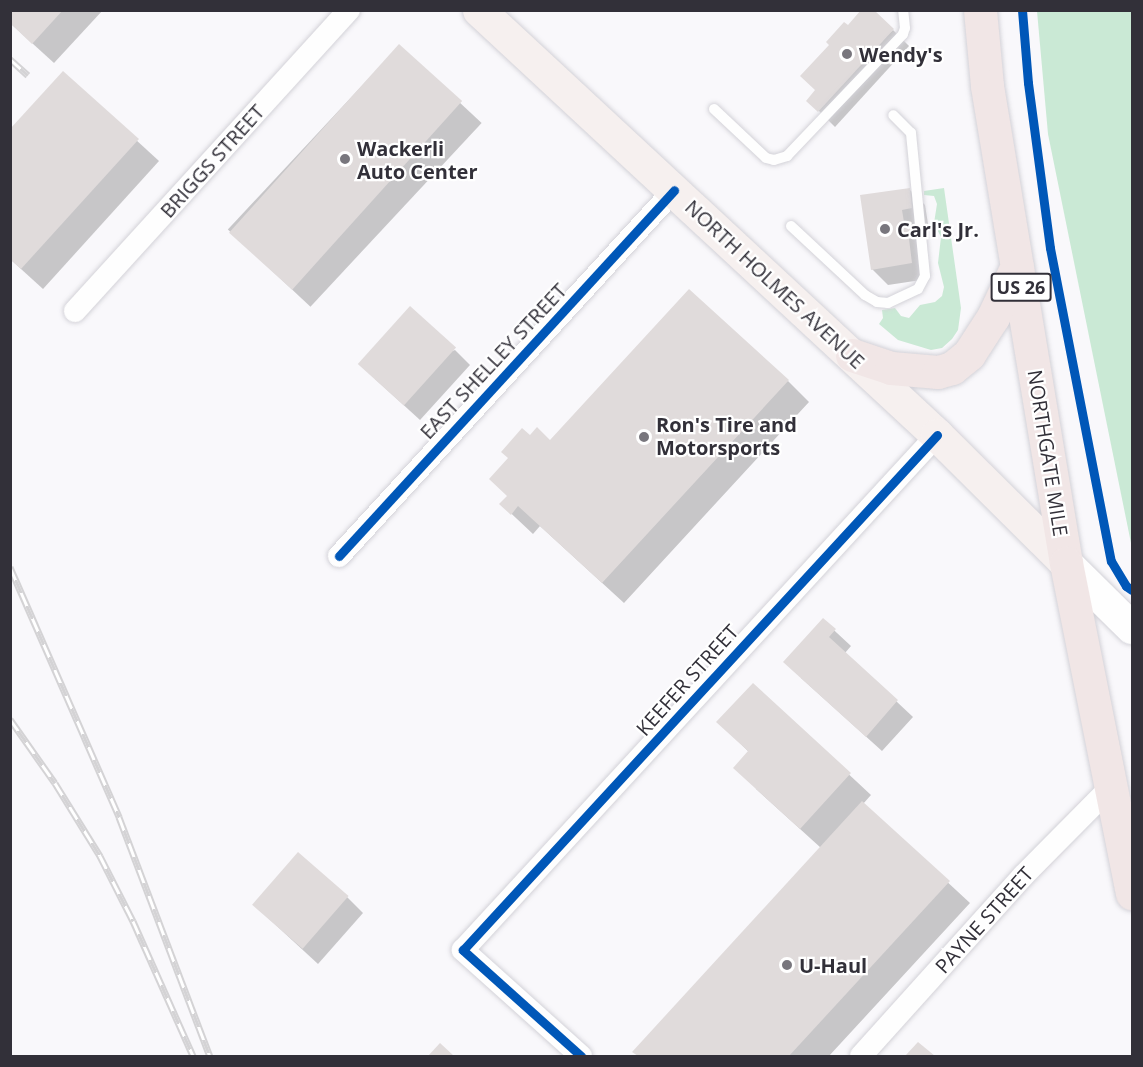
<!DOCTYPE html>
<style>
body{margin:0}
#map{position:relative;width:1143px;height:1067px;overflow:hidden;background:#f9f8fb;font-family:"Open Sans",sans-serif}
div>[style]{position:absolute}
[style*='--x']{left:calc(var(--x)*1px);top:calc(var(--y)*1px);width:calc(var(--w)*1px);rotate:calc(var(--a)*1deg)}
.green>*{inset:0;background:#cae9d5}
.shadow>*{inset:0;background:#0003;transform-origin:0 0}
.building>*{inset:0;background:#e0dbdb;transform-origin:0 0}
.roads{filter:drop-shadow(0 0 2px #d3d2d8) drop-shadow(0 0 2px #d3d2d8)}
.lane>*{height:10px;margin:-5px;padding:0 5px;transform-origin:5px;border-radius:5px;background:#fefefe}
.street>*{height:22px;margin:-11px;padding:0 11px;transform-origin:11px;border-radius:11px;background:#fefefe}
.secondary>*{height:32px;margin:-16px;padding:0 16px;transform-origin:16px;border-radius:16px;background:#fefefe}
.primary>*{height:33px;margin:-16.5px;padding:0 16.5px;transform-origin:16.5px;border-radius:16.5px;background:#f6f0ef}
.highway>*{height:33px;margin:-16.5px;padding:0 16.5px;transform-origin:16.5px;border-radius:16.5px;background:#f1e6e6}
.rail>*{height:7px;margin-top:-3.5px;transform-origin:0;background:repeating-linear-gradient(90deg,#fff 0 14px,#d4d3d5 0 28px);box-sizing:border-box;border-block:2px solid #d4d3d5}
.cycleway>*{height:9px;margin:-4.5px;padding:0 4.5px;transform-origin:4.5px;border-radius:4.5px;background:#0057b8}
.dots>*{width:16px;height:16px;translate:-50% -50%;box-sizing:border-box;border:3px solid #fff;border-radius:50%}
span{translate:-50% -50%;white-space:nowrap;text-align:center;line-height:1.15;-webkit-text-stroke:4.5px #fff;paint-order:stroke}
.shield-label span{padding:2px 4px;background:#fff;border:2px solid;border-radius:4px;-webkit-text-stroke-width:0}
.shield-label{font-size:18px;color:#323039;font-weight:700}
.poi-label{font-size:20px;color:#323039;font-weight:700}
.left{translate:0 -50%;text-align:left}
.street-label{font-size:20px;color:#323039}
.frame{position:absolute;inset:0;border:12px solid #323039;pointer-events:none}
</style>
<div id="map">
<div class="green">
<div style="clip-path:polygon(1037px 11px,1132px 11px,1132px 548px,1048px 134px)"></div>
<div style="clip-path:polygon(944px 188px,961px 308px,958px 330px,952px 339px,942px 348px,931px 350px,898px 340px,879px 324px,883px 318px,882px 310px,895px 308px,901px 316px,909px 318px,920px 305px,935px 302px,942px 296px,944px 287px,938px 263px,941px 237px,934px 223px,937px 204px,934px 196px,924px 195px,924px 191px)"></div>
</div>
<div class="shadow">
<div style="clip-path:polygon(10px 10px,103px 10px,54px 63px,10px 23px)"></div>
<div style="clip-path:polygon(893px 30px,909px 46px,835px 127px,808px 100px)"></div>
<div style="left:399px;top:46px;width:113px;height:251px;rotate:43deg"></div>
<div style="clip-path:polygon(63px 73px,159px 161px,43px 289px,10px 259px)"></div>
<div style="clip-path:polygon(909px 189px,925px 205px,928px 224px,917px 225px,926px 238px,928px 254px,924px 254px,928px 279px,888px 285px,872px 269px)"></div>
<div style="clip-path:polygon(455px 350px,470px 365px,420px 420px,375px 379px)"></div>
<div style="clip-path:polygon(788px 381px,809px 402px,624px 603px,540px 526px,533px 534px,501px 504px,508px 496px,530px 437px,550px 442px)"></div>
<div style="clip-path:polygon(823px 620px,851px 646px,845px 653px,913px 717px,882px 751px,801px 678px)"></div>
<div style="clip-path:polygon(753px 685px,871px 795px,863px 804px,970px 903px,829px 1056px,639px 1056px,634px 1052px,821px 848px,756px 789px,749px 752px,718px 722px)"></div>
<div style="clip-path:polygon(347px 897px,363px 913px,318px 964px,253px 904px)"></div>
</div>
<div class="building">
<div style="clip-path:polygon(10px 10px,63px 10px,32px 44px,10px 23px)"></div>
<div style="clip-path:polygon(861px 10px,874px 10px,894px 29px,818px 112px,806px 101px,815px 90px,800px 76px,829px 45px,826px 42px,844px 22px,848px 25px)"></div>
<div style="left:399px;top:44px;width:85px;height:254px;rotate:42deg"></div>
<div style="clip-path:polygon(63px 71px,139px 139px,21px 269px,10px 259px,10px 129px)"></div>
<div style="clip-path:polygon(910px 188px,912px 208px,902px 210px,904px 222px,911px 221px,913px 238px,909px 239px,912px 263px,871px 270px,860px 195px)"></div>
<div style="clip-path:polygon(689px 289px,789px 380px,602px 583px,518px 506px,511px 515px,499px 504px,507px 496px,489px 479px,508px 458px,501px 452px,522px 428px,530px 435px,537px 427px,550px 440px)"></div>
<div style="left:410px;top:306px;width:62px;height:78px;rotate:42deg"></div>
<div style="clip-path:polygon(823px 618px,836px 629px,829px 637px,898px 700px,866px 737px,783px 662px)"></div>
<div style="clip-path:polygon(753px 683px,851px 773px,800px 829px,733px 768px,748px 751px,716px 722px)"></div>
<div style="clip-path:polygon(862px 801px,950px 881px,789px 1056px,638px 1056px,632px 1052px)"></div>
<div style="left:298px;top:852px;width:67px;height:70px;rotate:41deg"></div>
<div style="clip-path:polygon(918px 1042px,935px 1056px,905px 1056px)"></div>
<div style="clip-path:polygon(440px 1043px,454px 1056px,428px 1056px)"></div>
</div>
<div class="roads">
<div class="lane">
<div style="--x:714;--y:109;--w:71;--a:43.3"></div>
<div style="--x:766;--y:158;--w:8;--a:14"></div>
<div style="--x:774;--y:160;--w:14;--a:-17"></div>
<div style="--x:787;--y:156;--w:168;--a:-46.4"></div>
<div style="--x:903;--y:34;--w:6;--a:-72"></div>
<div style="--x:905;--y:28;--w:18;--a:-96"></div>
<div style="--x:791;--y:226;--w:101;--a:43"></div>
<div style="--x:865;--y:295;--w:14;--a:30"></div>
<div style="--x:877;--y:302;--w:11;--a:5"></div>
<div style="--x:888;--y:303;--w:33;--a:-25"></div>
<div style="--x:918;--y:289;--w:15;--a:-62"></div>
<div style="--x:925;--y:276;--w:144;--a:-95.6"></div>
<div style="--x:911;--y:133;--w:25;--a:-135"></div>
</div>
<div class="street">
<div style="--x:75;--y:311;--w:407;--a:-47.7"></div>
<div style="--x:339;--y:556;--w:496;--a:-47.5"></div>
<div style="--x:581;--y:1056;--w:159;--a:-138.1"></div>
<div style="--x:463;--y:950;--w:700;--a:-47.37"></div>
<div style="--x:861;--y:1056;--w:242;--a:-48"></div>
<div style="--x:1023;--y:876;--w:125;--a:-45.3"></div>
</div>
<div class="secondary">
<div style="--x:1066;--y:563;--w:93;--a:44.6"></div>
</div>
<div class="primary">
<div style="--x:479;--y:10;--w:625;--a:42.86"></div>
<div style="--x:937;--y:435;--w:182;--a:44.8"></div>
</div>
<div class="highway">
<div style="--x:980;--y:10;--w:76;--a:84.7"></div>
<div style="--x:987;--y:86;--w:483;--a:80.6"></div>
<div style="--x:1066;--y:563;--w:337;--a:78.7"></div>
<div style="--x:852;--y:355;--w:41;--a:18.4"></div>
<div style="--x:891;--y:368;--w:47;--a:4.9"></div>
<div style="--x:938;--y:372;--w:15;--a:-16"></div>
<div style="--x:952;--y:368;--w:22;--a:-39"></div>
<div style="--x:969;--y:354;--w:44;--a:-57"></div>
<div style="--x:993;--y:317;--w:56;--a:-64.8"></div>
</div>
</div>
<div class="rail">
<div style="--x:10;--y:59;--w:24;--a:42"></div>
<div style="--x:10;--y:567;--w:273;--a:66.4"></div>
<div style="--x:119;--y:817;--w:256;--a:69.2"></div>
<div style="--x:10;--y:719;--w:78;--a:54.9"></div>
<div style="--x:55;--y:783;--w:86;--a:58.3"></div>
<div style="--x:100;--y:856;--w:73;--a:63.1"></div>
<div style="--x:133;--y:921;--w:148;--a:66"></div>
</div>
<div class="cycleway">
<div style="--x:1022;--y:10;--w:73;--a:85.3"></div>
<div style="--x:1028;--y:83;--w:166;--a:82.4"></div>
<div style="--x:1050;--y:248;--w:319;--a:79"></div>
<div style="--x:1111;--y:561;--w:29;--a:59"></div>
<div style="--x:1126;--y:586;--w:7;--a:34"></div>
<div style="--x:339;--y:556;--w:496;--a:-47.5"></div>
<div style="--x:581;--y:1056;--w:159;--a:-138.1"></div>
<div style="--x:463;--y:950;--w:700;--a:-47.37"></div>
</div>
<div class="dots">
<div style="left:847px;top:54px;background:#78767d"></div>
<div style="left:345px;top:159px;background:#78767d"></div>
<div style="left:885px;top:229px;background:#78767d"></div>
<div style="left:644px;top:437px;background:#78767d"></div>
<div style="left:787px;top:965px;background:#78767d"></div>
</div>
<div class="shield-label">
<span style="left:1021px;top:287px">US 26</span>
</div>
<div class="poi-label">
<span class="left" style="left:859px;top:54px">Wendy's</span>
<span class="left" style="left:357px;top:160px">Wackerli<br>Auto Center</span>
<span class="left" style="left:897px;top:229px">Carl's Jr.</span>
<span class="left" style="left:656px;top:436px">Ron's Tire and<br>Motorsports</span>
<span class="left" style="left:799px;top:965px">U-Haul</span>
</div>
<div class="street-label">
<span style="left:212px;top:161px;rotate:-48deg">BRIGGS STREET</span>
<span style="left:775px;top:284px;rotate:43deg">NORTH HOLMES AVENUE</span>
<span style="left:493px;top:361px;rotate:-47deg">EAST SHELLEY STREET</span>
<span style="left:1048px;top:453px;rotate:81deg">NORTHGATE MILE</span>
<span style="left:687px;top:680px;rotate:-48deg">KEEFER STREET</span>
<span style="left:984px;top:920px;rotate:-48deg">PAYNE STREET</span>
</div>
<div class="frame"></div>
</div>
